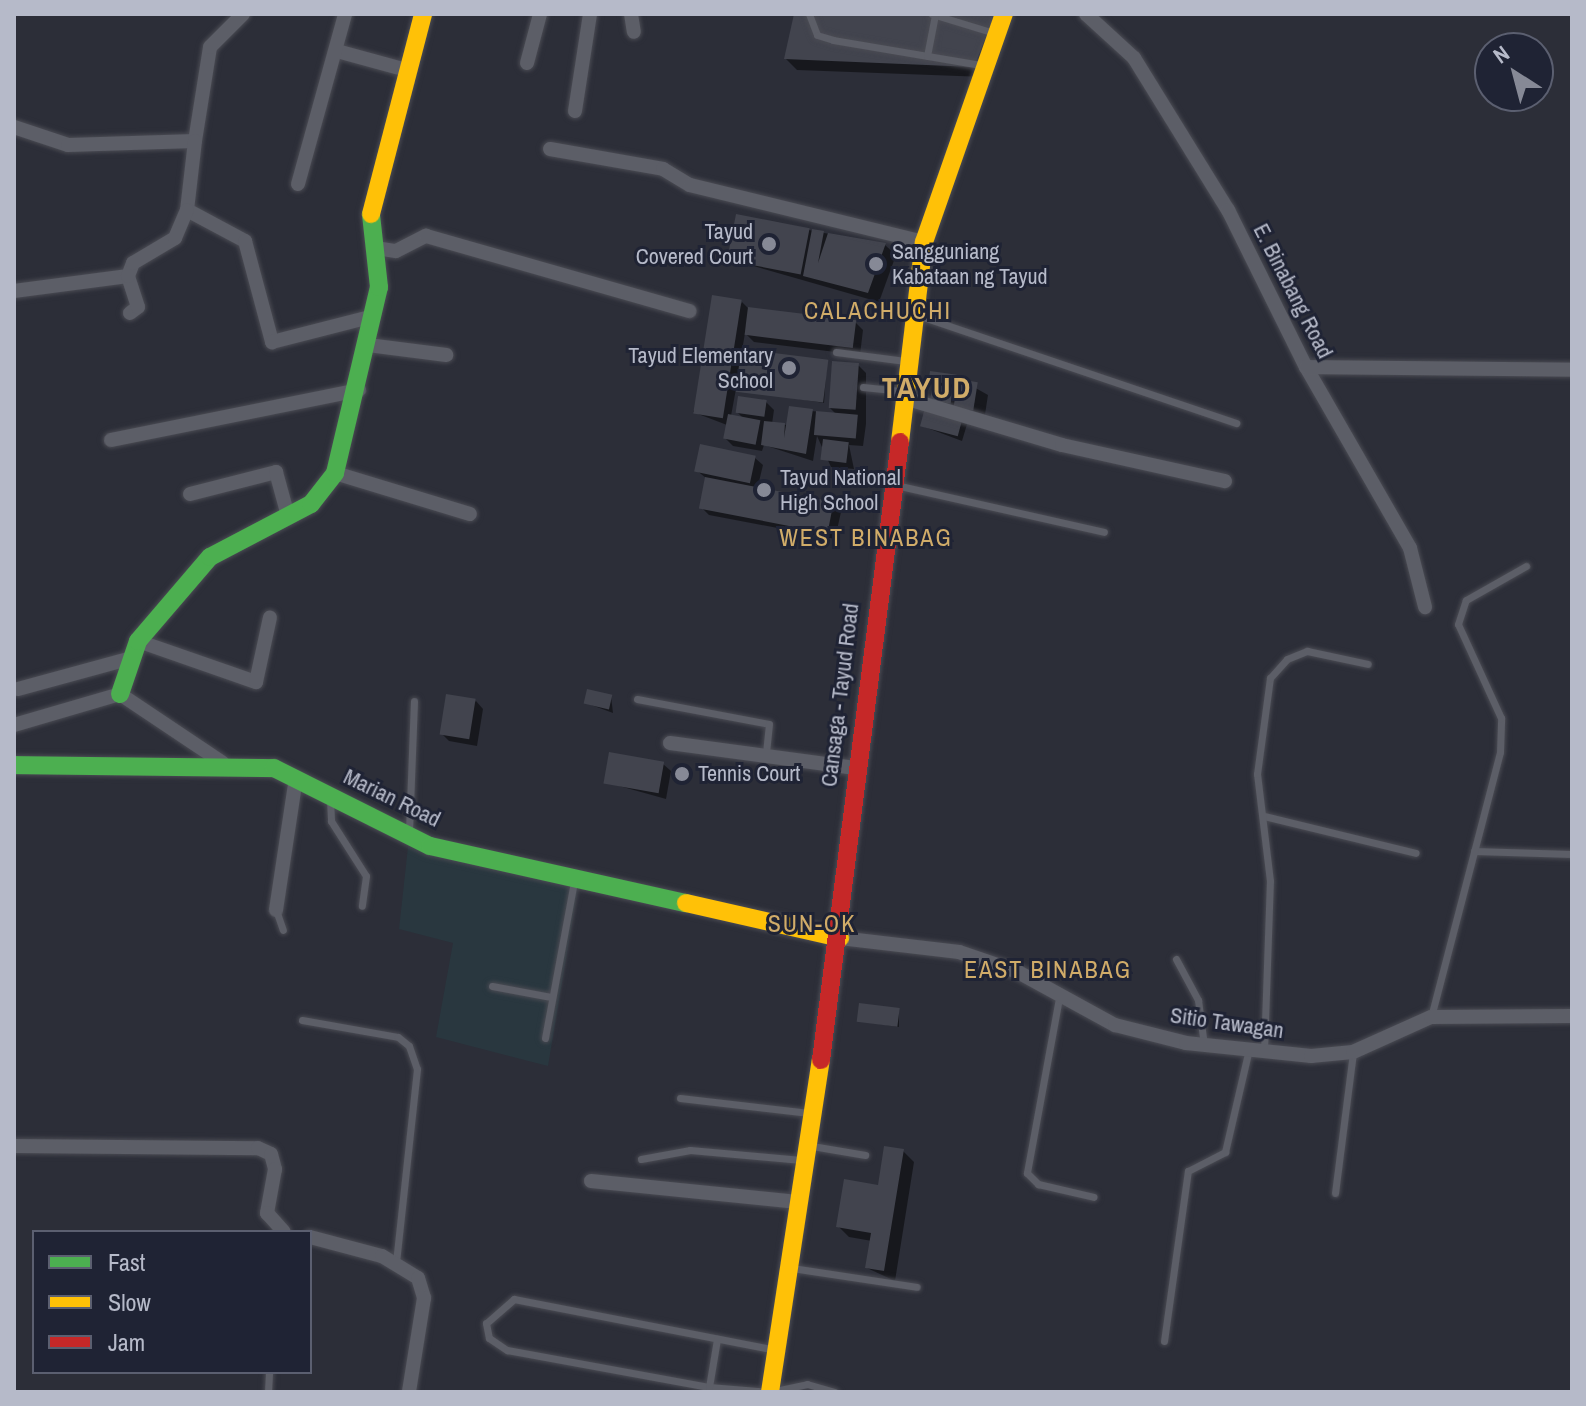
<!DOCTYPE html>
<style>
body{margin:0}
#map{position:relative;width:1586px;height:1406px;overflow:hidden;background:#2c2e38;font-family:"Archivo Narrow",sans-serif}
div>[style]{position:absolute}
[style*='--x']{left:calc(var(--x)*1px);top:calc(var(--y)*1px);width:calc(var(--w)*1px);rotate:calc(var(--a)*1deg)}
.green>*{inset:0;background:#29373f}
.shadow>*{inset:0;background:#0007}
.building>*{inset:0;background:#42444e;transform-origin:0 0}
.roads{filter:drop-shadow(0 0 2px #4a4b53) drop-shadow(0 0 2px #4a4b53)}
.lane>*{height:7px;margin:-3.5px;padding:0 3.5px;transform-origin:3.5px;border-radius:3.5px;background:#5c5e67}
.street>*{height:14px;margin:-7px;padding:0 7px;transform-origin:7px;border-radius:7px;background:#5c5e67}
.fast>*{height:18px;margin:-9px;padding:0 9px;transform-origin:9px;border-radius:9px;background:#4caf50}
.slow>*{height:18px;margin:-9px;padding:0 9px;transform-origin:9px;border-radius:9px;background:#ffc107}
.jam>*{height:18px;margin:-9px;padding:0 9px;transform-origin:9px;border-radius:9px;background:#c62828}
.dots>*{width:22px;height:22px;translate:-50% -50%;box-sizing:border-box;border:4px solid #1f2334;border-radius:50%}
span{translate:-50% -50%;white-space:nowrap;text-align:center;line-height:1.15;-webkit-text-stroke:6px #1f2334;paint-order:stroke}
.poi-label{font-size:22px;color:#b6bac9}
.right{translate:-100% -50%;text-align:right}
.left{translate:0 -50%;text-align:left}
.street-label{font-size:22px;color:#b6bac9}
.neighbourhood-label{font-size:24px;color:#d1ac69;letter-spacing:2px}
.district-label{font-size:30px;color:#d1ac69;font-weight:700;letter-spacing:2px}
.frame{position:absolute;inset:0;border:16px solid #b6bac9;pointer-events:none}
.legend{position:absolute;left:32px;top:1230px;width:280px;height:144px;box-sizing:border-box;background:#1f2334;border:2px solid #5b5f70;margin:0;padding:10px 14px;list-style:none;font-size:24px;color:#b6bac9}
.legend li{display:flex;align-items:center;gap:16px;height:40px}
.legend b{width:40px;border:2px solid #5b5f70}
.north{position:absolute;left:1474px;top:32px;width:80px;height:80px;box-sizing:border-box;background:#1f2334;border:2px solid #5b5f70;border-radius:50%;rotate:324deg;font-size:22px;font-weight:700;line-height:32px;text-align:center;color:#b6bac9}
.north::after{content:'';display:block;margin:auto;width:28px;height:36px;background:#868996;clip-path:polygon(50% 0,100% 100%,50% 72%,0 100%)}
</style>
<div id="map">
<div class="green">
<div style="clip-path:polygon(408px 847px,578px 888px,548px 1066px,436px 1037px,453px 943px,399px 929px)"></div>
</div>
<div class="shadow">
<div style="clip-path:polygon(796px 14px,1000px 14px,985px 77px,797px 70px,786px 59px)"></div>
<div style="clip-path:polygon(809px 230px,885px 245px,896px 255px,879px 302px,729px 259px)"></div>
<div style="clip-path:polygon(742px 302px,749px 309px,855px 322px,863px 330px,860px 355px,754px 342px,745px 333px,742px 351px,827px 361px,824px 403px,736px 389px,731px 416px,744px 419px,738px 413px,766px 402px,774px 410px,772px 424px,788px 425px,812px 411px,836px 414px,829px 407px,858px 365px,866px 373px,866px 424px,863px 446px,849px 445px,854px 469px,831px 467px,817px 436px,813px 461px,764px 445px,762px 451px,733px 446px,725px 438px,727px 425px,693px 412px)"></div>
<div style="clip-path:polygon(956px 377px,988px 395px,984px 421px,968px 421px,962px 441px,922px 426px,937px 404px,931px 381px)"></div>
<div style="clip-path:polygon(755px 458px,763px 465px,757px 490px,833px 504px,841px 512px,835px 539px,709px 515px,701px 507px,706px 478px,696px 470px)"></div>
<div style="clip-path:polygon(611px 696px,613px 713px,586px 703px)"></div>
<div style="clip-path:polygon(476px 701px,483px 709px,477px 746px,449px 741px,441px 733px)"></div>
<div style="clip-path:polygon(663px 764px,671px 771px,666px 799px,605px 782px)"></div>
<div style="clip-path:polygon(899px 1010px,899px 1027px,859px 1021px)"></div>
<div style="clip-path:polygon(903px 1151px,914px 1162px,895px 1281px,867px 1268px,872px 1241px,849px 1237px,838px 1226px,880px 1187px)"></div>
</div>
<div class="building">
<div style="clip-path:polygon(794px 14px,995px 14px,974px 67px,784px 59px)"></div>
<div style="left:736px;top:214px;width:75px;height:47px;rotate:11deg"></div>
<div style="clip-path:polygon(812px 229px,824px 231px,818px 263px,828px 233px,886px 243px,868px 293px,803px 276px)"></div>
<div style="left:712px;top:295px;width:30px;height:120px;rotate:9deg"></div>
<div style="left:748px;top:307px;width:109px;height:28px;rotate:7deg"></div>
<div style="left:741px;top:349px;width:88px;height:43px;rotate:7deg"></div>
<div style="left:832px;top:361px;width:27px;height:47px;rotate:4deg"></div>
<div style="left:930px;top:371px;width:27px;height:10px;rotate:8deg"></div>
<div style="left:958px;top:379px;width:20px;height:29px;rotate:9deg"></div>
<div style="left:933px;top:384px;width:21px;height:16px;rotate:11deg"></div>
<div style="left:738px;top:396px;width:29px;height:17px;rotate:8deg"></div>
<div style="left:926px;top:404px;width:39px;height:23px;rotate:15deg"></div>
<div style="clip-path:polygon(789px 406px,813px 409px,806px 454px,761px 445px,764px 421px,785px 423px,784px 438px)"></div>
<div style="left:816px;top:411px;width:42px;height:24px;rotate:5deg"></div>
<div style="left:728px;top:414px;width:33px;height:25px;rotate:11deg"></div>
<div style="left:823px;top:439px;width:26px;height:21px;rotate:7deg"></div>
<div style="left:700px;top:444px;width:57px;height:28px;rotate:12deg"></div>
<div style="left:705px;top:477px;width:131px;height:32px;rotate:11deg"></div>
<div style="left:587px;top:689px;width:26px;height:15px;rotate:13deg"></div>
<div style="left:446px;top:694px;width:30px;height:41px;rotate:9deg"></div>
<div style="left:609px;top:752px;width:56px;height:32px;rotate:10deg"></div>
<div style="left:859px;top:1003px;width:41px;height:19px;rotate:7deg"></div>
<div style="clip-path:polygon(884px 1146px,904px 1149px,884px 1271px,865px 1268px,871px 1233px,836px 1227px,844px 1179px,878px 1185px)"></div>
</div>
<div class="roads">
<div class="lane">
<div style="--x:809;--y:14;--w:22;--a:69"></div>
<div style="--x:817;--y:35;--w:17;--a:17"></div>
<div style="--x:833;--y:40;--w:150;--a:9.6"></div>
<div style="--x:932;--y:14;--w:65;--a:17"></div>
<div style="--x:927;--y:56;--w:42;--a:-79"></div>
<div style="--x:920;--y:316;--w:334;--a:18.7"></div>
<div style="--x:836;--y:352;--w:70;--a:7.4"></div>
<div style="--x:863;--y:387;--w:37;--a:6"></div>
<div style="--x:900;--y:486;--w:209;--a:12.7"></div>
<div style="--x:637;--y:699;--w:134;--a:10.7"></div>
<div style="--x:769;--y:724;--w:31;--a:96"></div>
<div style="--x:330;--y:800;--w:21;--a:87"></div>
<div style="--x:331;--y:821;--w:65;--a:57.5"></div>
<div style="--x:366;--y:876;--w:30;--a:98"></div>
<div style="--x:1264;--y:816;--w:156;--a:13.7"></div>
<div style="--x:409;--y:831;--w:130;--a:-87.8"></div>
<div style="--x:1474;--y:851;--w:98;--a:1.8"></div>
<div style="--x:276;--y:910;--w:21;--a:71"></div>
<div style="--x:1176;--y:959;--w:47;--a:61.8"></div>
<div style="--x:1198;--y:1000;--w:45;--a:82.4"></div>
<div style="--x:492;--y:986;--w:60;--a:10.6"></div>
<div style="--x:1059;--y:998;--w:178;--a:100.4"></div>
<div style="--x:1027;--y:1173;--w:16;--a:45"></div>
<div style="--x:1038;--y:1184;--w:57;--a:13.1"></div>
<div style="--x:1431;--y:1017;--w:274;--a:-75.4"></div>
<div style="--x:1500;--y:752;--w:34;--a:-88"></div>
<div style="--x:1501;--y:718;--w:103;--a:-114.6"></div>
<div style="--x:1458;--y:624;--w:25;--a:-72"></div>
<div style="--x:1466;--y:600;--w:69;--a:-29.5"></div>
<div style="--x:302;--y:1020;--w:97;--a:10"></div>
<div style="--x:398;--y:1037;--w:14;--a:39"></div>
<div style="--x:409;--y:1046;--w:24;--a:71"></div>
<div style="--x:417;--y:1069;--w:194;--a:96.2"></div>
<div style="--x:545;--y:1038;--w:159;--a:-79.5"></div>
<div style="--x:1264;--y:1051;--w:170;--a:-88"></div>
<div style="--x:1270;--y:881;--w:108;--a:-96.9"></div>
<div style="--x:1257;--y:774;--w:97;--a:-82.3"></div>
<div style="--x:1270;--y:678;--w:25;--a:-48"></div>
<div style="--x:1287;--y:659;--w:22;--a:-22"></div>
<div style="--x:1307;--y:651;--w:62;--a:12"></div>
<div style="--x:680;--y:1098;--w:130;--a:6.6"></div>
<div style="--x:812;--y:1146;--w:54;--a:9.6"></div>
<div style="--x:641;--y:1159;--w:50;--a:-10.4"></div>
<div style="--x:690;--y:1150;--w:112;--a:5.1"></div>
<div style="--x:1335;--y:1193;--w:142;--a:-82.7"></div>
<div style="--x:792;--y:1268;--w:126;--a:8.6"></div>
<div style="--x:1164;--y:1341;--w:172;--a:-82"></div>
<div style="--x:1188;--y:1171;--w:42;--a:-27.2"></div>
<div style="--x:1225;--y:1152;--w:106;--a:-76.9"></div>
<div style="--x:771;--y:1349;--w:262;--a:-169"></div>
<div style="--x:514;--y:1299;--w:37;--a:139"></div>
<div style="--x:486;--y:1323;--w:15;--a:79"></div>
<div style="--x:489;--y:1338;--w:22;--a:34"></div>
<div style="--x:507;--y:1350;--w:205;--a:10.4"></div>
<div style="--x:709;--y:1387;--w:61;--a:4.7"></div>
<div style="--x:770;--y:1392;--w:38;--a:-12"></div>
<div style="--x:807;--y:1384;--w:29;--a:16"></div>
<div style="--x:709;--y:1387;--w:49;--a:-80.5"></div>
<div style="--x:268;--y:1392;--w:20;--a:-87"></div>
</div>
<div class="street">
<div style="--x:631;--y:14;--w:18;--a:81"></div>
<div style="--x:1086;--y:14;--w:65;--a:42.5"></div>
<div style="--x:1134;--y:58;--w:179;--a:58.3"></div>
<div style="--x:1228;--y:210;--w:175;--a:63.6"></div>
<div style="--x:1306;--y:367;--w:209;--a:60.1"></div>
<div style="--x:1410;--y:548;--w:61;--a:75.7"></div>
<div style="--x:337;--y:51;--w:73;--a:15.2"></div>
<div style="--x:527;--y:63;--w:51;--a:-75.1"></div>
<div style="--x:575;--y:111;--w:98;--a:-81.2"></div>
<div style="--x:14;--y:127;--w:57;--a:18.4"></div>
<div style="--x:68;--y:145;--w:127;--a:-1.8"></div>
<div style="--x:195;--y:141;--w:95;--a:-80.9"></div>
<div style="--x:210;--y:47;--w:47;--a:-45"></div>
<div style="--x:195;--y:141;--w:69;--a:96.6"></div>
<div style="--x:187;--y:210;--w:66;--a:28.1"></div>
<div style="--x:245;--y:241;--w:105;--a:75"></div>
<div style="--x:272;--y:342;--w:105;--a:-14.3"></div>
<div style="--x:550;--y:149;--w:115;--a:10"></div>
<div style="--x:663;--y:169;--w:31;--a:31"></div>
<div style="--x:690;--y:185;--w:241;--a:13.7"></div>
<div style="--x:298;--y:184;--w:176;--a:-74.5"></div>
<div style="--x:376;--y:248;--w:20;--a:9"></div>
<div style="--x:396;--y:251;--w:34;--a:-27"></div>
<div style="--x:426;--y:236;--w:274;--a:15.9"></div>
<div style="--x:14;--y:291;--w:115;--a:-7.5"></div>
<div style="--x:130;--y:313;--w:10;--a:-37"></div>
<div style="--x:138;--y:307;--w:33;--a:-108"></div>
<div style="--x:128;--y:276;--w:14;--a:-69"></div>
<div style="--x:133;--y:263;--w:49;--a:-30.8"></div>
<div style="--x:175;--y:238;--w:30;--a:-67"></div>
<div style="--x:368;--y:345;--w:79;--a:7.3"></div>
<div style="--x:1306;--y:367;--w:266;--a:0.6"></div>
<div style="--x:901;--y:397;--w:168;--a:16.6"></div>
<div style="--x:1062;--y:445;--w:167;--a:12.5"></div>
<div style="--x:111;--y:440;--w:253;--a:-11.4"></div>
<div style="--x:335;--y:473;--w:141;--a:16.9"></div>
<div style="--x:190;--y:494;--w:89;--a:-14.3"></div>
<div style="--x:276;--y:472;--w:46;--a:74.7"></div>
<div style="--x:138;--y:641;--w:125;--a:19.2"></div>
<div style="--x:256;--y:682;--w:66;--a:-77.8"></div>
<div style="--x:18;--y:689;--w:114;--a:-15.3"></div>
<div style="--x:14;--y:725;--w:110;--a:-16.3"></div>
<div style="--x:120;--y:694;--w:124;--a:33.8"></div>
<div style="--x:670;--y:743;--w:187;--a:7.7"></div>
<div style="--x:276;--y:910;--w:134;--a:-81.4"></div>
<div style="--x:840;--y:938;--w:120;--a:6.7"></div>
<div style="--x:959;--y:952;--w:62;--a:18.7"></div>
<div style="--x:1018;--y:972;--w:111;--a:28.7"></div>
<div style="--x:1115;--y:1025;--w:73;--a:14.2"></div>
<div style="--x:1186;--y:1043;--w:126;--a:5.9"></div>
<div style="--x:1311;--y:1056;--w:42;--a:-5.4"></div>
<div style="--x:1353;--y:1052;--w:85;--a:-24.2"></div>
<div style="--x:1431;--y:1017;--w:141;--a:-0.4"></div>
<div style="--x:14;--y:1146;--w:244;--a:0.5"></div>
<div style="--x:258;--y:1148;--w:14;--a:25"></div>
<div style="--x:271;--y:1154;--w:16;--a:75"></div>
<div style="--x:275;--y:1169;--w:45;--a:100.3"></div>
<div style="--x:267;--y:1213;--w:25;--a:48"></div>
<div style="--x:591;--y:1181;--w:208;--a:5.8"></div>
<div style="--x:310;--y:1237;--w:74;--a:14.8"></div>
<div style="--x:382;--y:1256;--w:42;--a:31.4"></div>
<div style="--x:418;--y:1278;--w:21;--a:73"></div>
<div style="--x:424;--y:1298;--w:95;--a:99.1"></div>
</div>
<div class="fast">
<div style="--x:120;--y:694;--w:56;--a:-71.2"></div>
<div style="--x:138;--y:641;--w:111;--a:-49.4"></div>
<div style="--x:210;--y:557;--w:114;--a:-27.7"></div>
<div style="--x:311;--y:504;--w:39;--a:-52"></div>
<div style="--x:335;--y:473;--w:191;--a:-76.7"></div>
<div style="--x:379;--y:287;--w:73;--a:-96.3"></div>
<div style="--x:14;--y:765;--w:260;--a:0.7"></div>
<div style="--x:274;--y:768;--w:174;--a:26.6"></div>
<div style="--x:430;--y:846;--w:262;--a:12.6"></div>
</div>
<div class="slow">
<div style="--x:371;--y:214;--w:207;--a:-75.4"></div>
<div style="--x:900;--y:442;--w:201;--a:-83.2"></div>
<div style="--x:924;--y:242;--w:242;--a:-70.7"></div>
<div style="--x:686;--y:903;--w:158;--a:12.8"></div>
<div style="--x:770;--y:1392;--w:336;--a:-81.3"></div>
</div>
<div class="jam">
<div style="--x:821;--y:1060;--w:623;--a:-82.72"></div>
</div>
</div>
<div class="dots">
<div style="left:769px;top:244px;background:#868996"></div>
<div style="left:876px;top:264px;background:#868996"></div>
<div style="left:789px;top:368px;background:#868996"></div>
<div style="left:764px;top:490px;background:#868996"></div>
<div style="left:682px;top:774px;background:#868996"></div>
</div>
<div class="poi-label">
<span class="right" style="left:753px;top:244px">Tayud<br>Covered Court</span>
<span class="left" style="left:892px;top:264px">Sangguniang<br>Kabataan ng Tayud</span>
<span class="right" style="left:773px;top:368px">Tayud Elementary<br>School</span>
<span class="left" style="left:780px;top:490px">Tayud National<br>High School</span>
<span class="left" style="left:698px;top:774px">Tennis Court</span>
</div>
<div class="street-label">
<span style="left:1293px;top:291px;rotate:63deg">E. Binabang Road</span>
<span style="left:840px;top:695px;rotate:-83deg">Cansaga - Tayud Road</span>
<span style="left:392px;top:798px;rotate:26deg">Marian Road</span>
<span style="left:1227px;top:1023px;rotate:8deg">Sitio Tawagan</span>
</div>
<div class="neighbourhood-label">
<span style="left:878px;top:311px">CALACHUCHI</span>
<span style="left:866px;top:538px">WEST BINABAG</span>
<span style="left:812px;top:924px">SUN-OK</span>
<span style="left:1048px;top:970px">EAST BINABAG</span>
</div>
<div class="district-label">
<span style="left:927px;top:387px">TAYUD</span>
</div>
<div class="frame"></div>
<ul class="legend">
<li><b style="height:10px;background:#4caf50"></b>Fast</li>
<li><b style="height:10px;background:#ffc107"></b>Slow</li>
<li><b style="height:10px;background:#c62828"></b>Jam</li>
</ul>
<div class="north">N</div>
</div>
